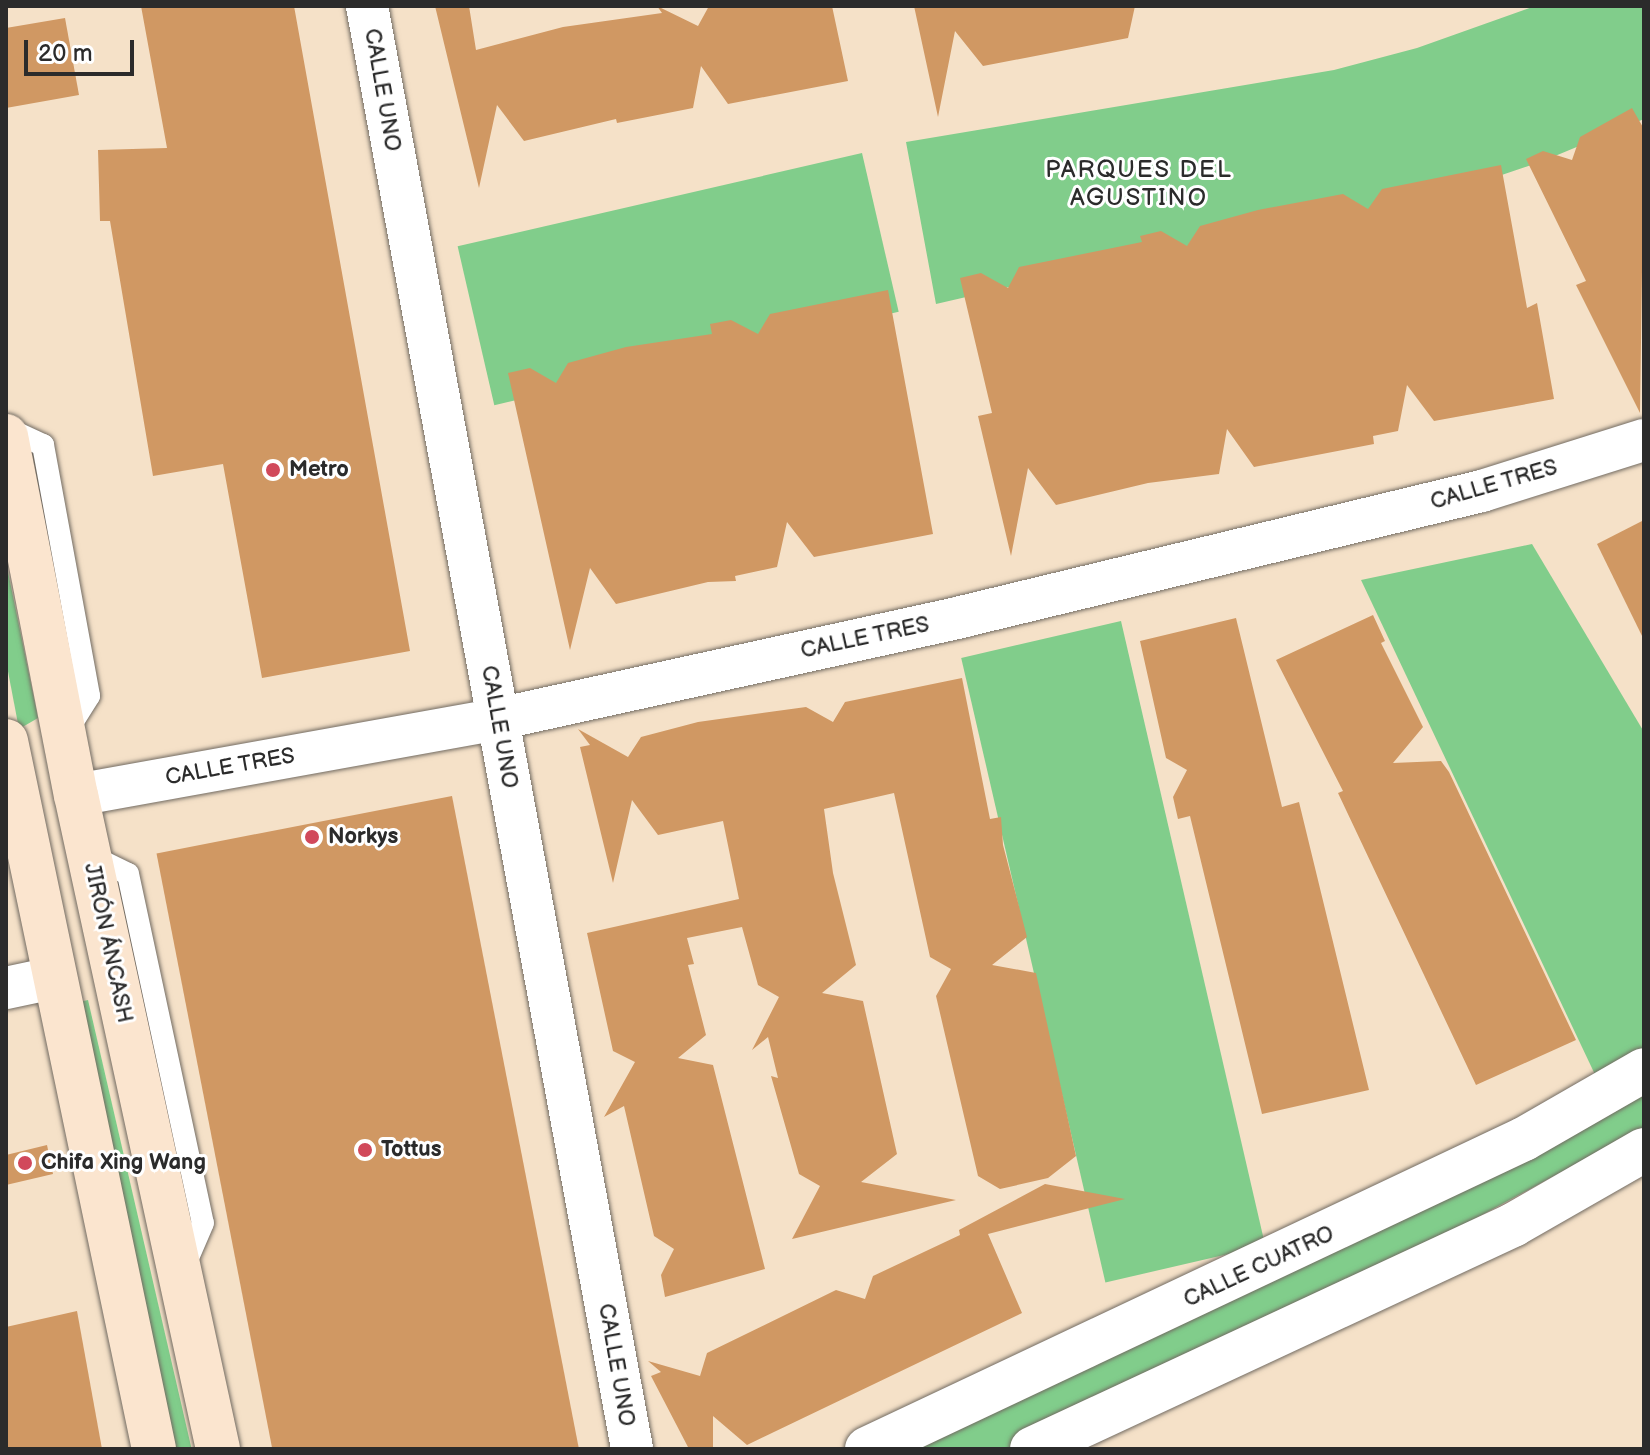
<!DOCTYPE html>
<meta charset="utf-8">
<style>
body{margin:0}
#map{position:relative;width:1650px;height:1455px;overflow:hidden;background:#f5e1c8;font-family:"Balsamiq Sans",sans-serif}
div>[style]{position:absolute}
[style*='--x']{left:calc(var(--x)*1px);top:calc(var(--y)*1px);width:calc(var(--w)*1px);rotate:calc(var(--a)*1deg)}
.green>*{inset:0;background:#81cd8b;transform-origin:0 0}
.building>*{inset:0;background:#d09863;transform-origin:0 0}
.roads{filter:drop-shadow(0 0 2px #726b62) drop-shadow(0 0 2px #726b62)}
.service>*{height:22px;margin:-11px;padding:0 11px;transform-origin:11px;border-radius:11px;background:#fff}
.minor>*{height:42px;margin:-21px;padding:0 21px;transform-origin:21px;border-radius:21px;background:#fff}
.tertiary>*{height:44px;margin:-22px;padding:0 22px;transform-origin:22px;border-radius:22px;background:#fff}
.secondary>*{height:44px;margin:-22px;padding:0 22px;transform-origin:22px;border-radius:22px;background:#fbe5cf}
.dots>*{width:22px;height:22px;translate:-50% -50%;box-sizing:border-box;border:4px solid #fff;border-radius:50%}
span{translate:-50% -50%;white-space:nowrap;text-align:center;line-height:1.15;-webkit-text-stroke:6px #fff;paint-order:stroke}
.street-label{font-size:22px;color:#2b2b2b}
.poi-label{font-size:22px;color:#2b2b2b;font-weight:700}
.left{translate:0 -50%;text-align:left}
.neighbourhood-label{font-size:24px;color:#2b2b2b;letter-spacing:2px}
.frame{position:absolute;inset:0;border:8px solid #2b2b2b;pointer-events:none}
.scale{position:absolute;left:24px;top:40px;width:110px;height:36px;box-sizing:border-box;border:4px solid #2b2b2b;border-top:0;padding-left:10px;font-size:24px;line-height:28px;white-space:nowrap;color:#2b2b2b;-webkit-text-stroke:6px #fff;paint-order:stroke}
</style>
<div id="map">
<div class="green">
<div style="clip-path:polygon(1535px 6px,1644px 6px,1644px 119px,1543px 161px,1434px 198px,1153px 254px,936px 304px,906px 142px,1334px 70px,1417px 48px)"></div>
<div style="left:862px;top:153px;width:163px;height:415px;rotate:77deg"></div>
<div style="clip-path:polygon(1532px 544px,1644px 732px,1644px 1056px,1599px 1083px,1361px 580px)"></div>
<div style="clip-path:polygon(6px 562px,38px 718px,19px 729px,6px 661px)"></div>
<div style="left:1121px;top:621px;width:641px;height:164px;rotate:77deg"></div>
<div style="left:88px;top:1000px;width:460px;height:18px;rotate:77deg"></div>
<div style="clip-path:polygon(1644px 1084px,1644px 1127px,1425px 1246px,1007px 1449px,914px 1449px)"></div>
</div>
<div class="building">
<div style="clip-path:polygon(141px 6px,294px 6px,410px 651px,262px 678px,223px 464px,153px 476px,110px 221px,100px 221px,98px 150px,167px 148px)"></div>
<div style="clip-path:polygon(435px 6px,469px 6px,476px 50px,563px 27px,662px 13px,657px 6px,698px 26px,709px 6px,832px 6px,848px 81px,728px 104px,701px 66px,693px 108px,617px 123px,616px 119px,524px 141px,497px 105px,479px 188px)"></div>
<div style="clip-path:polygon(914px 6px,1135px 6px,1128px 38px,983px 66px,955px 31px,938px 117px)"></div>
<div style="clip-path:polygon(65px 18px,79px 95px,6px 108px,6px 28px)"></div>
<div style="clip-path:polygon(1632px 108px,1644px 129px,1640px 413px,1576px 285px,1586px 281px,1526px 159px,1543px 151px,1572px 160px,1580px 137px)"></div>
<div style="clip-path:polygon(1501px 165px,1527px 308px,1537px 303px,1554px 399px,1434px 421px,1407px 385px,1398px 431px,1373px 436px,1374px 444px,1254px 467px,1227px 429px,1219px 474px,1148px 483px,1056px 505px,1028px 468px,1011px 556px,978px 416px,992px 413px,960px 278px,981px 273px,1008px 288px,1019px 267px,1142px 242px,1140px 236px,1161px 231px,1187px 246px,1200px 226px,1258px 210px,1343px 194px,1368px 209px,1382px 189px)"></div>
<div style="clip-path:polygon(888px 290px,933px 534px,814px 557px,787px 522px,777px 567px,735px 576px,736px 581px,708px 582px,616px 604px,590px 568px,570px 650px,508px 373px,530px 368px,556px 383px,568px 363px,626px 347px,712px 334px,710px 324px,731px 320px,758px 334px,770px 314px)"></div>
<div style="clip-path:polygon(1644px 520px,1644px 640px,1597px 544px)"></div>
<div style="clip-path:polygon(1373px 615px,1385px 641px,1381px 643px,1423px 727px,1393px 763px,1441px 761px,1449px 772px,1576px 1040px,1476px 1085px,1338px 793px,1343px 791px,1276px 660px)"></div>
<div style="clip-path:polygon(1236px 618px,1282px 807px,1299px 802px,1369px 1090px,1262px 1114px,1190px 816px,1178px 819px,1173px 797px,1187px 770px,1166px 758px,1140px 641px)"></div>
<div style="clip-path:polygon(962px 678px,990px 819px,1001px 817px,1003px 845px,1027px 937px,992px 965px,1036px 973px,1076px 1156px,1048px 1178px,1000px 1189px,978px 1176px,936px 996px,951px 969px,930px 957px,894px 793px,824px 809px,833px 873px,856px 965px,822px 993px,863px 1001px,897px 1154px,861px 1182px,956px 1200px,792px 1239px,820px 1186px,799px 1174px,771px 1076px,778px 1078px,768px 1037px,752px 1050px,779px 997px,758px 985px,742px 927px,687px 938px,694px 964px,688px 965px,706px 1035px,678px 1058px,713px 1065px,765px 1269px,665px 1297px,661px 1275px,674px 1249px,654px 1236px,624px 1106px,604px 1117px,635px 1062px,613px 1051px,587px 933px,739px 899px,723px 821px,658px 835px,632px 800px,613px 883px,580px 747px,590px 745px,578px 729px,628px 757px,641px 737px,698px 722px,806px 707px,833px 722px,845px 702px)"></div>
<div style="left:452px;top:796px;width:664px;height:301px;rotate:79deg"></div>
<div style="clip-path:polygon(47px 1145px,53px 1174px,6px 1185px,6px 1155px)"></div>
<div style="clip-path:polygon(1045px 1184px,1125px 1199px,988px 1234px,1022px 1313px,747px 1445px,713px 1416px,713px 1449px,689px 1449px,651px 1376px,661px 1372px,648px 1361px,700px 1376px,707px 1353px,836px 1290px,865px 1299px,873px 1276px,960px 1235px,959px 1230px)"></div>
<div style="clip-path:polygon(77px 1311px,102px 1449px,6px 1449px,6px 1327px)"></div>
</div>
<div class="roads">
<div class="service">
<div style="--x:6;--y:428;--w:41;--a:24.7"></div>
<div style="--x:43;--y:445;--w:255;--a:79.6"></div>
<div style="--x:89;--y:696;--w:41;--a:122.2"></div>
<div style="--x:89;--y:855;--w:43;--a:26"></div>
<div style="--x:128;--y:874;--w:357;--a:77.9"></div>
<div style="--x:203;--y:1223;--w:48;--a:113.4"></div>
</div>
<div class="minor">
<div style="--x:367;--y:6;--w:1467;--a:79.59"></div>
<div style="--x:76;--y:795;--w:429;--a:-10.2"></div>
<div style="--x:498;--y:719;--w:474;--a:-12.4"></div>
<div style="--x:961;--y:617;--w:536;--a:-13.6"></div>
<div style="--x:1482;--y:491;--w:170;--a:-17.5"></div>
<div style="--x:6;--y:988;--w:48;--a:-12"></div>
</div>
<div class="tertiary">
<div style="--x:867;--y:1449;--w:726;--a:-25.26"></div>
<div style="--x:1524;--y:1139;--w:138;--a:-29.9"></div>
<div style="--x:1032;--y:1449;--w:531;--a:-24.97"></div>
<div style="--x:1513;--y:1225;--w:151;--a:-29.8"></div>
</div>
<div class="secondary">
<div style="--x:6;--y:436;--w:366;--a:79"></div>
<div style="--x:76;--y:795;--w:669;--a:77.75"></div>
<div style="--x:6;--y:741;--w:723;--a:78.19"></div>
</div>
</div>
<div class="dots">
<div style="left:273px;top:470px;background:#d1495b"></div>
<div style="left:312px;top:837px;background:#d1495b"></div>
<div style="left:365px;top:1150px;background:#d1495b"></div>
<div style="left:25px;top:1163px;background:#d1495b"></div>
</div>
<div class="street-label">
<span style="left:382px;top:90px;rotate:80deg">CALLE UNO</span>
<span style="left:1494px;top:485px;rotate:-16deg">CALLE TRES</span>
<span style="left:865px;top:638px;rotate:-12deg">CALLE TRES</span>
<span style="left:499px;top:727px;rotate:80deg">CALLE UNO</span>
<span style="left:230px;top:767px;rotate:-10deg">CALLE TRES</span>
<span style="left:108px;top:943px;rotate:78deg">JIRÓN ÁNCASH</span>
<span style="left:1259px;top:1267px;rotate:-25deg">CALLE CUATRO</span>
<span style="left:616px;top:1365px;rotate:80deg">CALLE UNO</span>
</div>
<div class="poi-label">
<span class="left" style="left:289px;top:470px">Metro</span>
<span class="left" style="left:328px;top:837px">Norkys</span>
<span class="left" style="left:381px;top:1150px">Tottus</span>
<span class="left" style="left:41px;top:1163px">Chifa Xing Wang</span>
</div>
<div class="neighbourhood-label">
<span style="left:1139px;top:184px">PARQUES DEL<br>AGUSTINO</span>
</div>
<div class="frame"></div>
<div class="scale">20 m</div>
</div>
